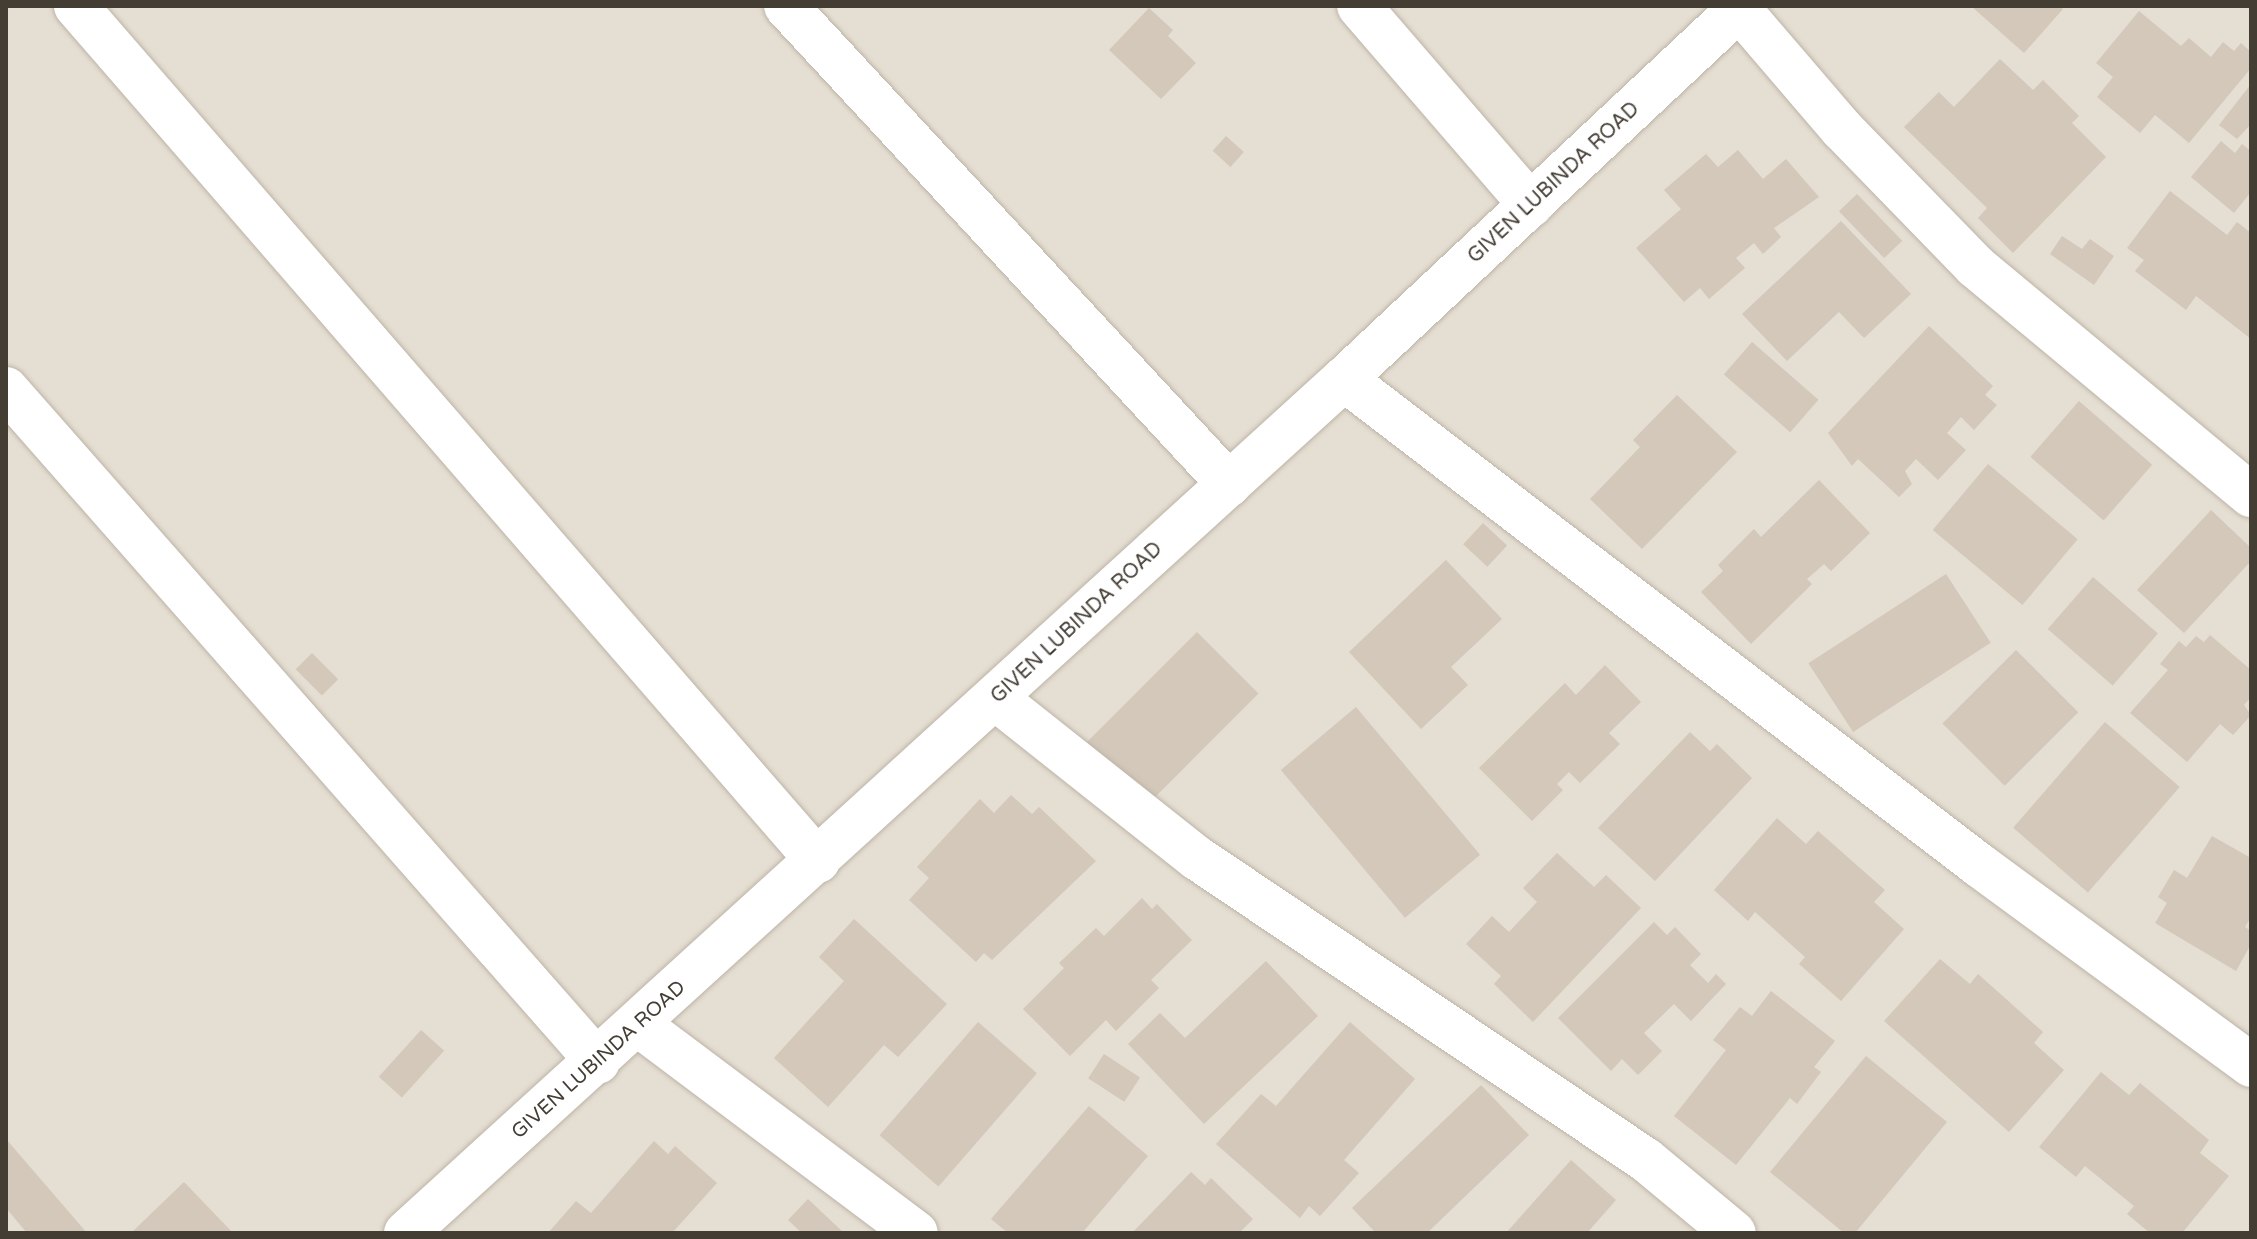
<!DOCTYPE html>
<style>
body{margin:0}
#map{position:relative;width:2257px;height:1239px;overflow:hidden;background:#f1ede4;font-family:"Varela Round",sans-serif}
div>[style]{position:absolute}
[style*='--x']{left:calc(var(--x)*1px);top:calc(var(--y)*1px);width:calc(var(--w)*1px);rotate:calc(var(--a)*1deg)}
.residential>*{inset:0;background:#e5ded2;transform-origin:0 0}
.building>*{inset:0;background:#d3c8ba;transform-origin:0 0}
.roads{filter:drop-shadow(0 0 2px #bdb4a7) drop-shadow(0 0 2px #bdb4a7)}
.minor>*{height:44px;margin:-22px;padding:0 22px;transform-origin:22px;border-radius:22px;background:#fff}
span{translate:-50% -50%;white-space:nowrap;text-align:center;line-height:1.15;-webkit-text-stroke:6px #fff;paint-order:stroke}
.street-label{font-size:20px;color:#433d34}
.frame{position:absolute;inset:0;border:8px solid #433d34;pointer-events:none}
</style>
<div id="map">
<div class="residential">
<div style="left:6px;top:6px;width:2245px;height:1227px"></div>
</div>
<div class="building">
<div style="clip-path:polygon(1971px 6px,2059px 6px,2063px 9px,2024px 53px)"></div>
<div style="clip-path:polygon(1149px 8px,1173px 30px,1168px 36px,1196px 63px,1161px 99px,1109px 50px)"></div>
<div style="clip-path:polygon(2139px 11px,2181px 46px,2189px 38px,2211px 57px,2223px 42px,2234px 51px,2241px 43px,2251px 52px,2251px 68px,2189px 143px,2155px 115px,2140px 133px,2097px 97px,2113px 77px,2096px 63px)"></div>
<div style="clip-path:polygon(2000px 59px,2033px 90px,2043px 80px,2079px 116px,2072px 123px,2106px 157px,2013px 253px,1978px 218px,1987px 208px,1904px 127px,1939px 92px,1954px 107px)"></div>
<div style="clip-path:polygon(2251px 84px,2251px 124px,2237px 139px,2219px 125px)"></div>
<div style="left:1226px;top:136px;width:24px;height:20px;rotate:42deg"></div>
<div style="clip-path:polygon(2221px 141px,2235px 153px,2242px 144px,2251px 151px,2251px 192px,2234px 213px,2191px 177px)"></div>
<div style="clip-path:polygon(1738px 150px,1763px 179px,1786px 159px,1819px 197px,1774px 228px,1781px 237px,1763px 254px,1754px 243px,1736px 258px,1745px 268px,1709px 299px,1700px 288px,1684px 302px,1636px 248px,1681px 209px,1664px 190px,1706px 154px,1718px 167px)"></div>
<div style="clip-path:polygon(2170px 191px,2227px 235px,2237px 222px,2251px 233px,2251px 339px,2196px 296px,2186px 310px,2135px 271px,2144px 260px,2127px 248px)"></div>
<div style="left:1857px;top:194px;width:65px;height:25px;rotate:46deg"></div>
<div style="clip-path:polygon(1841px 221px,1911px 294px,1864px 338px,1839px 312px,1787px 361px,1742px 314px)"></div>
<div style="clip-path:polygon(2062px 236px,2082px 249px,2090px 239px,2114px 256px,2094px 285px,2050px 254px)"></div>
<div style="clip-path:polygon(1929px 326px,1993px 386px,1985px 395px,1997px 405px,1974px 430px,1961px 417px,1947px 433px,1966px 450px,1938px 480px,1916px 459px,1905px 471px,1912px 484px,1899px 497px,1858px 459px,1852px 466px,1828px 433px)"></div>
<div style="left:1752px;top:342px;width:88px;height:43px;rotate:41deg"></div>
<div style="clip-path:polygon(1677px 395px,1737px 452px,1642px 549px,1590px 499px,1640px 447px,1633px 440px)"></div>
<div style="left:2079px;top:401px;width:97px;height:74px;rotate:41deg"></div>
<div style="left:1988px;top:464px;width:117px;height:86px;rotate:40deg"></div>
<div style="clip-path:polygon(1819px 480px,1870px 533px,1831px 571px,1824px 564px,1807px 579px,1812px 584px,1751px 644px,1701px 592px,1723px 571px,1718px 565px,1754px 529px,1761px 537px)"></div>
<div style="clip-path:polygon(2211px 510px,2251px 548px,2251px 561px,2184px 633px,2137px 590px)"></div>
<div style="left:1483px;top:523px;width:33px;height:29px;rotate:43deg"></div>
<div style="clip-path:polygon(1446px 560px,1502px 619px,1451px 667px,1468px 685px,1421px 729px,1349px 652px)"></div>
<div style="left:1946px;top:574px;width:82px;height:164px;rotate:57deg"></div>
<div style="left:2093px;top:577px;width:86px;height:69px;rotate:41deg"></div>
<div style="left:1197px;top:632px;width:87px;height:165px;rotate:45deg"></div>
<div style="clip-path:polygon(2210px 635px,2251px 670px,2251px 697px,2244px 705px,2251px 715px,2233px 735px,2220px 724px,2187px 762px,2130px 713px,2168px 670px,2160px 664px,2179px 641px,2186px 647px,2196px 636px,2204px 642px)"></div>
<div style="left:2016px;top:650px;width:88px;height:104px;rotate:45deg"></div>
<div style="left:312px;top:653px;width:37px;height:23px;rotate:45deg"></div>
<div style="clip-path:polygon(1605px 665px,1641px 702px,1609px 733px,1620px 744px,1580px 783px,1569px 772px,1557px 784px,1563px 790px,1532px 821px,1479px 768px,1565px 683px,1576px 695px)"></div>
<div style="left:1356px;top:707px;width:193px;height:98px;rotate:50deg"></div>
<div style="left:2105px;top:722px;width:99px;height:140px;rotate:41deg"></div>
<div style="clip-path:polygon(1690px 732px,1710px 751px,1717px 744px,1752px 778px,1655px 881px,1598px 828px)"></div>
<div style="clip-path:polygon(1011px 795px,1032px 814px,1039px 807px,1096px 861px,992px 960px,984px 953px,976px 962px,909px 900px,929px 878px,917px 867px,980px 799px,994px 813px)"></div>
<div style="clip-path:polygon(1777px 818px,1806px 844px,1818px 831px,1885px 890px,1874px 902px,1904px 929px,1841px 1001px,1799px 964px,1805px 957px,1755px 912px,1748px 921px,1714px 890px)"></div>
<div style="clip-path:polygon(2212px 836px,2251px 858px,2251px 917px,2245px 927px,2251px 931px,2251px 944px,2236px 971px,2155px 923px,2167px 903px,2158px 897px,2174px 870px,2187px 878px)"></div>
<div style="clip-path:polygon(1557px 853px,1594px 887px,1606px 875px,1641px 908px,1533px 1022px,1494px 984px,1501px 976px,1466px 944px,1492px 916px,1509px 932px,1537px 902px,1523px 888px)"></div>
<div style="clip-path:polygon(1142px 898px,1152px 909px,1157px 904px,1192px 940px,1151px 980px,1159px 988px,1116px 1031px,1106px 1020px,1070px 1056px,1023px 1009px,1064px 968px,1059px 963px,1096px 928px,1104px 936px)"></div>
<div style="clip-path:polygon(854px 919px,947px 1004px,898px 1057px,884px 1045px,828px 1107px,774px 1058px,844px 981px,819px 957px)"></div>
<div style="clip-path:polygon(1654px 922px,1667px 935px,1675px 927px,1701px 954px,1690px 965px,1708px 983px,1716px 974px,1726px 984px,1691px 1021px,1674px 1004px,1644px 1033px,1662px 1051px,1638px 1075px,1622px 1059px,1611px 1071px,1558px 1018px)"></div>
<div style="clip-path:polygon(1940px 959px,1970px 984px,1978px 974px,2043px 1032px,2034px 1043px,2064px 1070px,2009px 1132px,1884px 1021px)"></div>
<div style="clip-path:polygon(1266px 961px,1318px 1016px,1204px 1124px,1128px 1044px,1160px 1013px,1185px 1038px)"></div>
<div style="clip-path:polygon(1771px 991px,1835px 1041px,1814px 1067px,1821px 1072px,1797px 1104px,1790px 1098px,1736px 1165px,1674px 1116px,1726px 1050px,1713px 1040px,1740px 1007px,1752px 1016px)"></div>
<div style="left:978px;top:1022px;width:78px;height:150px;rotate:41deg"></div>
<div style="clip-path:polygon(1350px 1022px,1415px 1079px,1344px 1160px,1359px 1173px,1320px 1216px,1309px 1206px,1300px 1218px,1216px 1144px,1261px 1094px,1276px 1106px)"></div>
<div style="left:421px;top:1030px;width:31px;height:63px;rotate:42deg"></div>
<div style="left:1104px;top:1054px;width:43px;height:29px;rotate:33deg"></div>
<div style="clip-path:polygon(1866px 1056px,1947px 1122px,1855px 1233px,1844px 1233px,1770px 1172px)"></div>
<div style="clip-path:polygon(2101px 1072px,2129px 1095px,2140px 1083px,2209px 1140px,2200px 1153px,2229px 1176px,2182px 1233px,2150px 1233px,2127px 1214px,2134px 1206px,2085px 1166px,2076px 1177px,2039px 1147px)"></div>
<div style="clip-path:polygon(1481px 1085px,1529px 1135px,1427px 1233px,1376px 1233px,1352px 1208px)"></div>
<div style="clip-path:polygon(1089px 1106px,1148px 1156px,1082px 1233px,1008px 1233px,991px 1219px)"></div>
<div style="clip-path:polygon(6px 1139px,87px 1233px,27px 1233px,6px 1208px)"></div>
<div style="clip-path:polygon(654px 1141px,668px 1154px,675px 1146px,717px 1183px,672px 1233px,548px 1233px,576px 1201px,591px 1213px)"></div>
<div style="clip-path:polygon(1571px 1160px,1616px 1200px,1587px 1233px,1506px 1233px)"></div>
<div style="clip-path:polygon(1191px 1172px,1205px 1185px,1211px 1178px,1253px 1219px,1239px 1233px,1132px 1233px)"></div>
<div style="clip-path:polygon(184px 1182px,233px 1233px,131px 1233px)"></div>
<div style="clip-path:polygon(808px 1199px,844px 1233px,802px 1233px,788px 1220px)"></div>
</div>
<div class="roads">
<div class="minor">
<div style="--x:76;--y:6;--w:1132;--a:49.05"></div>
<div style="--x:786;--y:6;--w:652;--a:47.18"></div>
<div style="--x:1359;--y:6;--w:263;--a:49.2"></div>
<div style="--x:1739;--y:9;--w:158;--a:49.4"></div>
<div style="--x:1842;--y:129;--w:191;--a:45.8"></div>
<div style="--x:1975;--y:266;--w:359;--a:39.7"></div>
<div style="--x:1344;--y:379;--w:800;--a:37.43"></div>
<div style="--x:1979;--y:865;--w:338;--a:36.3"></div>
<div style="--x:6;--y:389;--w:896;--a:48.66"></div>
<div style="--x:995;--y:698;--w:258;--a:38.4"></div>
<div style="--x:1197;--y:858;--w:541;--a:33.93"></div>
<div style="--x:1646;--y:1160;--w:114;--a:39.7"></div>
<div style="--x:639;--y:1025;--w:346;--a:36.9"></div>
<div style="--x:406;--y:1233;--w:1269;--a:-42.32"></div>
<div style="--x:1344;--y:379;--w:545;--a:-43.14"></div>
</div>
</div>
<div class="street-label">
<span style="left:1554px;top:183px;rotate:-43deg">GIVEN LUBINDA ROAD</span>
<span style="left:1077px;top:623px;rotate:-43deg">GIVEN LUBINDA ROAD</span>
<span style="left:599px;top:1060px;rotate:-42deg">GIVEN LUBINDA ROAD</span>
</div>
<div class="frame"></div>
</div>
